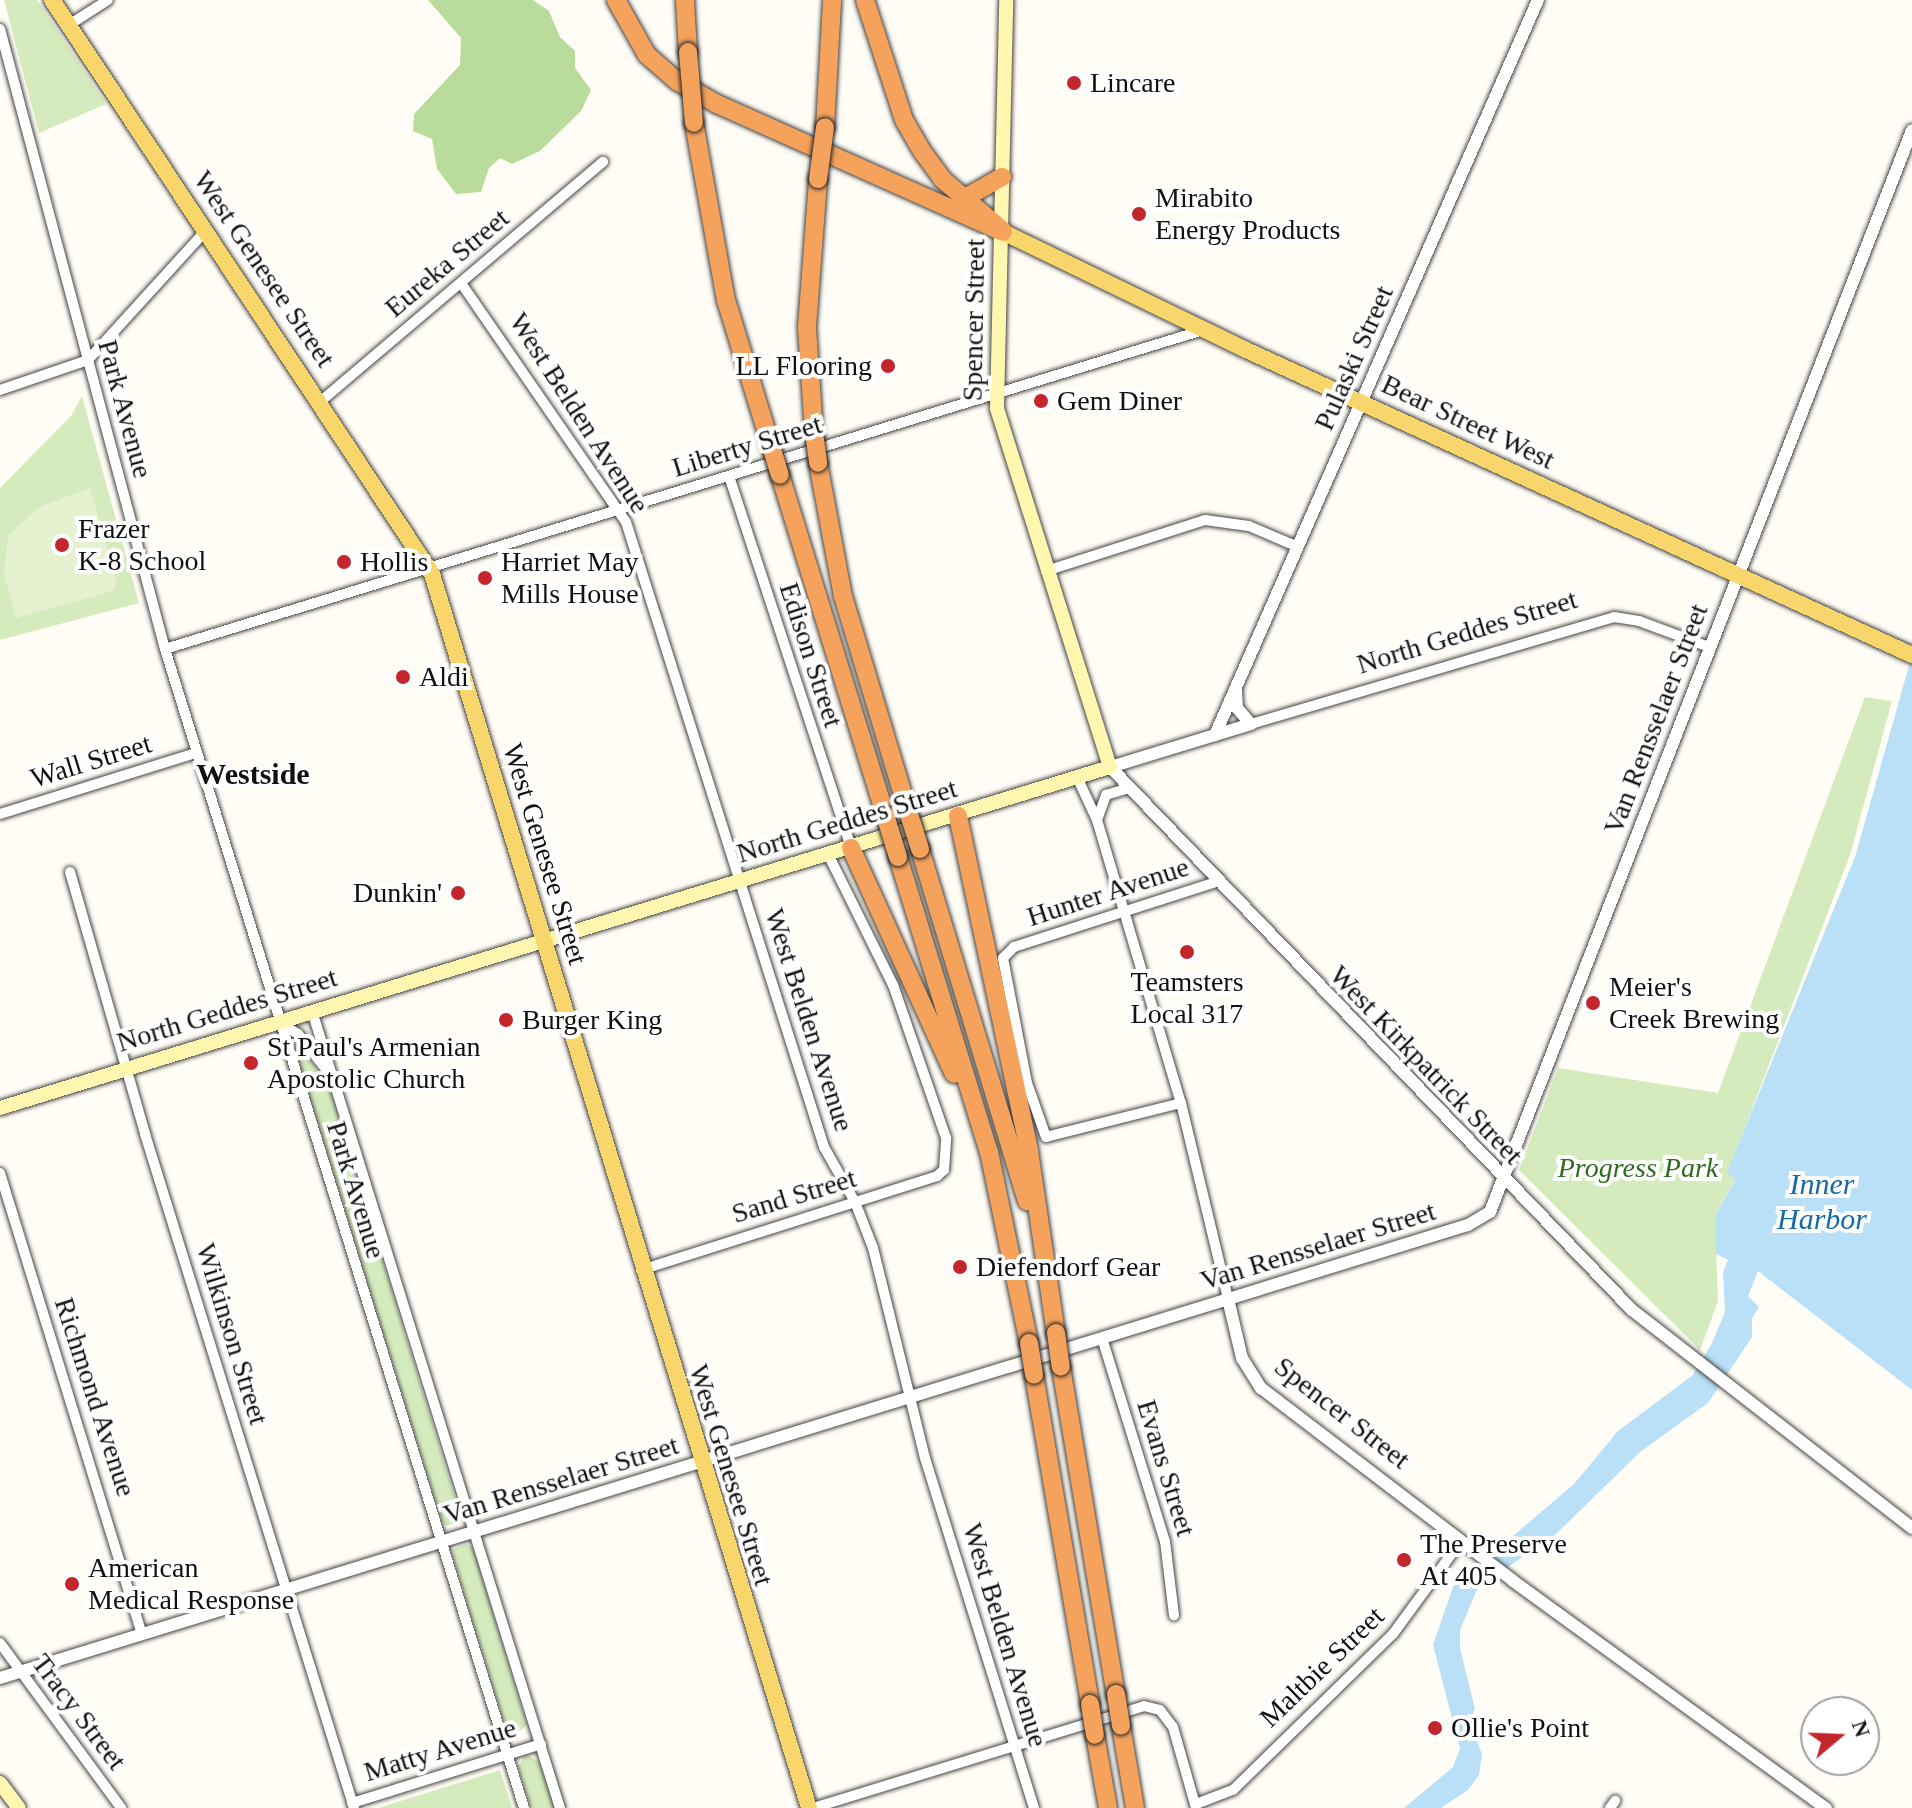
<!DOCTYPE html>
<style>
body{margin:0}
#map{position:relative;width:1912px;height:1808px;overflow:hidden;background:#fffdf5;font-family:"Times New Roman",serif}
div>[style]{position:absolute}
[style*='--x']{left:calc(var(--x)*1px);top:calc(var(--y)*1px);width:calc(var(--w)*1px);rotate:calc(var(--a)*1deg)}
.green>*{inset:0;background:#d5ebbd}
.forest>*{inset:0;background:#b9dc9c}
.pitch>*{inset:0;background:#e6f2cf}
.water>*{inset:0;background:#b9e0f7}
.roads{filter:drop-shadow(0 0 2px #444) drop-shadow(0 0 2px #444)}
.minor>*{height:10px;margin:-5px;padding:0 5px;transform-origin:5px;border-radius:5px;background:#fff}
.tertiary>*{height:12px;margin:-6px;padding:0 6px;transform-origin:6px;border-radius:6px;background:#fff}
.secondary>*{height:14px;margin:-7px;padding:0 7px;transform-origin:7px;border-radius:7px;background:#fff6b0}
.primary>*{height:16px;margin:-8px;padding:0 8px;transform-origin:8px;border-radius:8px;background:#f9d66b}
.motorway>*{height:18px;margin:-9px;padding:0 9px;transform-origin:9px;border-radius:9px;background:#f5a25d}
.bridges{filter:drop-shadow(0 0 2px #222) drop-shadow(0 0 2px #222)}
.motorway-bridge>*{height:18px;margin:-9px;padding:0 9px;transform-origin:9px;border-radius:9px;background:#f5a25d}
.dots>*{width:22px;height:22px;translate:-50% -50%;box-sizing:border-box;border:4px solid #fff;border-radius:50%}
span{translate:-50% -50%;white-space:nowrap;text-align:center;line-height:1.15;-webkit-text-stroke:8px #fff;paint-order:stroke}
.poi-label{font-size:28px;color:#111}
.left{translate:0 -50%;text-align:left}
.right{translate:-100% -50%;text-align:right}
.street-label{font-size:28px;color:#111}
.park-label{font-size:28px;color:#2f6b1f;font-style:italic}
.neighbourhood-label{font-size:30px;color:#111;font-weight:700}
.water-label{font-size:30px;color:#1768a6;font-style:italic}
.north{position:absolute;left:1800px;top:1696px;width:80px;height:80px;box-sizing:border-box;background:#fff;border:2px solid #a0a0a0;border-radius:50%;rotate:71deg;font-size:22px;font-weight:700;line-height:32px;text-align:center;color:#111}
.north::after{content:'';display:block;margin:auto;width:28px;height:36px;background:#c4262e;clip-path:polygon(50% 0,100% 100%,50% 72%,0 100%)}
</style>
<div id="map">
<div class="green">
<div style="clip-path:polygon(4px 0,37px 0,106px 104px,39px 133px)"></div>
<div style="clip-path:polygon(82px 396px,139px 603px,0 640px,0 488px,71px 416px)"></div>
<div style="clip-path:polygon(1865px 697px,1892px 701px,1850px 855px,1728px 1171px,1735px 1179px,1715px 1216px,1718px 1301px,1700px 1350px,1519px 1170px,1558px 1068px,1718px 1093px)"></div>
<div style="clip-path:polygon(291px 1036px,329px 1085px,462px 1521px,446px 1526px,442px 1521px)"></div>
<div style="clip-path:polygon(466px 1544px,473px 1548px,527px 1725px,514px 1736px,507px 1731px,453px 1556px,452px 1550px)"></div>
<div style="clip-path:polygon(526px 1754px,541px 1763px,555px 1808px,531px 1808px,518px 1766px)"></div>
<div style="clip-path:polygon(500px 1770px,512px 1808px,378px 1808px)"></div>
</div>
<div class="forest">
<div style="clip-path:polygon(428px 0,533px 0,549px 11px,560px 37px,575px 51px,575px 68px,591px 90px,581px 111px,540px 151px,512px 164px,500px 158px,489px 168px,481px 192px,456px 194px,437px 169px,432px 139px,413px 131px,414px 114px,460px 65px,461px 38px)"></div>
</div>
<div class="pitch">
<div style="clip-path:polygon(90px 488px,117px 582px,113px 591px,16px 618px,4px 575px,8px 536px,39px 507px)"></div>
</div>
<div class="water">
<div style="clip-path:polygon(1912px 655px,1912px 1390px,1758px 1271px,1748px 1296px,1759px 1307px,1752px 1318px,1752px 1337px,1708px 1403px,1640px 1452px,1554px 1536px,1478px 1587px,1460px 1630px,1460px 1648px,1475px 1709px,1469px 1722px,1482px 1754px,1479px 1775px,1468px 1790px,1441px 1808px,1404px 1808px,1453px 1767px,1460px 1749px,1433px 1645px,1453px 1587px,1574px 1484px,1618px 1431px,1693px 1375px,1712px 1343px,1725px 1312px,1723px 1272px,1728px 1260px,1716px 1254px,1715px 1216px,1735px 1180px,1727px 1172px,1855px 857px)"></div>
</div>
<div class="roads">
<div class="minor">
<div style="--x:69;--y:25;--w:46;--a:-32.7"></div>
<div style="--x:0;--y:29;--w:642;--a:75.1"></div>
<div style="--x:165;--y:649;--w:1213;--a:72.79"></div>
<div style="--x:461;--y:283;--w:290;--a:55.4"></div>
<div style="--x:626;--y:522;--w:656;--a:72.42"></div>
<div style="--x:824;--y:1147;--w:63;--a:60.6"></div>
<div style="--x:855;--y:1202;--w:49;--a:68.6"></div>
<div style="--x:873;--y:1248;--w:216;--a:76.1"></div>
<div style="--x:925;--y:1458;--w:367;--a:72.7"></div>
<div style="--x:0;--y:390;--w:93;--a:-18.8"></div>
<div style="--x:88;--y:360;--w:177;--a:-47.7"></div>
<div style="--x:321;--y:401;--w:370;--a:-40.3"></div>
<div style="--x:729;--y:476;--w:391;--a:71.8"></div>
<div style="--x:1046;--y:571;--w:167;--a:-17.8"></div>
<div style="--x:1205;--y:520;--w:44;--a:7.8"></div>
<div style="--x:1249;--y:526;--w:53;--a:23.2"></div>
<div style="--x:165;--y:649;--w:1086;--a:-17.08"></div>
<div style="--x:1251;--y:724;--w:378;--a:-16.4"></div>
<div style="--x:1614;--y:617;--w:25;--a:9"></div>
<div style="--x:1639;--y:621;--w:75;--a:20.4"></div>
<div style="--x:1077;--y:777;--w:47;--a:65.1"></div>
<div style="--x:1097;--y:820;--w:295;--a:73.5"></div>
<div style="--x:1181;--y:1103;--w:202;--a:76.5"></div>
<div style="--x:0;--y:814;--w:205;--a:-17.3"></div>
<div style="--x:1097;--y:820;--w:27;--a:-70"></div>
<div style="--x:1106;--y:795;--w:24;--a:-17"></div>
<div style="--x:70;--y:872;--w:273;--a:74"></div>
<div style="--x:145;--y:1134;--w:706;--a:72.77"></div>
<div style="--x:312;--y:1011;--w:835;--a:72.72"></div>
<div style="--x:278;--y:1022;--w:23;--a:31"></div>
<div style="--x:298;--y:1034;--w:51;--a:51.3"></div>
<div style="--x:1181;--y:1103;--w:139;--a:165.9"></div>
<div style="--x:1046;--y:1137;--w:57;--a:-109.4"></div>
<div style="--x:1027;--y:1083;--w:127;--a:-100.9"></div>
<div style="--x:1003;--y:958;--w:16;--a:-45"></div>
<div style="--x:1014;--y:947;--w:213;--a:-17.8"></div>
<div style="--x:0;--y:1173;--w:483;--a:72.9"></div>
<div style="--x:641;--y:1270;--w:311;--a:-17.6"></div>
<div style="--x:937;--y:1176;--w:9;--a:-41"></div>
<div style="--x:944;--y:1170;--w:32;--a:-86"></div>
<div style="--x:946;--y:1138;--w:162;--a:-109.1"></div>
<div style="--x:893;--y:985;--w:146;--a:-116.4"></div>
<div style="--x:1102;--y:1338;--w:213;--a:72.8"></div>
<div style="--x:1165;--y:1541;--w:75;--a:83.1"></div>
<div style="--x:0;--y:1643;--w:205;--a:53.7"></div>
<div style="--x:352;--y:1803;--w:198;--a:-17.3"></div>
<div style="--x:1196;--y:1804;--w:40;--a:-21"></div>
<div style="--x:1233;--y:1790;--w:223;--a:-44.3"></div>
<div style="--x:1393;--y:1634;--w:115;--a:-53.8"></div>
<div style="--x:813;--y:1808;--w:346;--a:-17.1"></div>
<div style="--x:1144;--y:1706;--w:16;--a:14"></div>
<div style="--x:1160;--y:1710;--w:21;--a:53"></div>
<div style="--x:1173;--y:1727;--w:84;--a:74.1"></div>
<div style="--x:1610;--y:1808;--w:9;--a:-54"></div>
</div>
<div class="tertiary">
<div style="--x:1236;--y:690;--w:18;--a:87"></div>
<div style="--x:1237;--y:708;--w:21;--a:49"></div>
<div style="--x:1251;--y:724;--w:147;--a:163"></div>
<div style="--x:1110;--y:767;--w:753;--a:46.13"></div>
<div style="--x:1632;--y:1310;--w:355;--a:37.9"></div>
<div style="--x:1215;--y:735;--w:803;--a:-66.28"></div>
<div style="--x:1228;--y:1299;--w:61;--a:76.7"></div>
<div style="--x:1242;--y:1358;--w:36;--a:58"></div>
<div style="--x:1261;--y:1388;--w:317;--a:37.4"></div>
<div style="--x:1513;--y:1581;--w:387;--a:36"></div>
<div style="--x:0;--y:1678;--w:1536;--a:-17.15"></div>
<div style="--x:1468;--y:1225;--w:26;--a:-31"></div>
<div style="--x:1490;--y:1212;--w:1161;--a:-68.69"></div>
</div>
<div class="secondary">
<div style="--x:0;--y:1108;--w:1161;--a:-17.08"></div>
<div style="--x:1110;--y:767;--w:376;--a:-107.5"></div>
<div style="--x:997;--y:408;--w:408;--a:-88.7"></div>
<div style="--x:0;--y:1783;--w:31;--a:53"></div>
</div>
<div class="primary">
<div style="--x:52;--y:0;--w:688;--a:56.49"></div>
<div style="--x:432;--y:574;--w:1290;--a:73.01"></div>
<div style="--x:1003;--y:232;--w:268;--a:25.9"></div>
<div style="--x:1244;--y:349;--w:735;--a:24.61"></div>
</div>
<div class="motorway">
<div style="--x:616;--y:0;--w:63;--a:60.6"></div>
<div style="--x:647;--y:55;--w:40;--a:41"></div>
<div style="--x:677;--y:81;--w:46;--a:29.9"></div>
<div style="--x:717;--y:104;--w:313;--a:24.1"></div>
<div style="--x:685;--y:0;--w:52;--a:86.7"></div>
<div style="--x:865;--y:0;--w:126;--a:72"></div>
<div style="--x:904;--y:120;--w:36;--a:60"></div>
<div style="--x:922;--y:151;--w:34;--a:54"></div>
<div style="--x:942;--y:179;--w:79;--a:40.4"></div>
<div style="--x:694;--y:123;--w:180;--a:79.8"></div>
<div style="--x:726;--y:300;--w:153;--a:72.9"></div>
<div style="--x:825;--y:127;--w:127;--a:-86.8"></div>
<div style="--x:963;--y:199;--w:45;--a:-29.4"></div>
<div style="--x:814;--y:433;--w:106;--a:-93.8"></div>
<div style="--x:807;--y:327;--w:148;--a:-85.7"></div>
<div style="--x:818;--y:463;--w:135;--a:79.4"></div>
<div style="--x:843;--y:596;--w:221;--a:73.2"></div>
<div style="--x:780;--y:475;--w:356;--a:72.8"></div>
<div style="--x:958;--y:816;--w:342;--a:78"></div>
<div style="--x:1029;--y:1151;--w:184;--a:81.6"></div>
<div style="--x:851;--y:848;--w:248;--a:65.5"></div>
<div style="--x:920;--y:849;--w:368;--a:73.1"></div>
<div style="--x:898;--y:857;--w:309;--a:72.9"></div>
<div style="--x:989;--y:1152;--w:195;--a:78.2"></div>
<div style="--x:1061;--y:1367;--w:332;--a:80.5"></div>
<div style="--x:1034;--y:1375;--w:334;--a:80.3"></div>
<div style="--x:1121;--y:1726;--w:83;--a:80.3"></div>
<div style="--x:1095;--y:1735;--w:74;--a:79.9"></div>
</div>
</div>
<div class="bridges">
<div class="motorway-bridge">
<div style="--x:688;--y:52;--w:71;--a:85.2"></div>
<div style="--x:818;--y:179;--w:52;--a:-82.3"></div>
<div style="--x:814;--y:433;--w:30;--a:82"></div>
<div style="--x:771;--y:446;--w:30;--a:73"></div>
<div style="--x:907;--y:808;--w:43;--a:72.4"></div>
<div style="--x:885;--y:815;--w:44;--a:72.8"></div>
<div style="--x:1056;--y:1333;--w:34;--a:82"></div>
<div style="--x:1029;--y:1343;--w:32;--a:81"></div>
<div style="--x:1116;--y:1694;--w:32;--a:81"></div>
<div style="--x:1090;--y:1704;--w:31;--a:81"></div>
</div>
</div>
<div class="dots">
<div style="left:1074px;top:83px;background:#c4262e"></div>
<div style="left:1139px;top:214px;background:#c4262e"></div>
<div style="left:888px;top:366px;background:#c4262e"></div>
<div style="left:1041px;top:401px;background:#c4262e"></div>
<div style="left:62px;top:545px;background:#c4262e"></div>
<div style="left:344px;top:562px;background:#c4262e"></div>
<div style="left:485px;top:578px;background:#c4262e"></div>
<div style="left:403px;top:677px;background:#c4262e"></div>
<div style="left:458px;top:893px;background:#c4262e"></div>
<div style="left:1187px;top:952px;background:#c4262e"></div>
<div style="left:1593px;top:1003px;background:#c4262e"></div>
<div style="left:506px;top:1020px;background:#c4262e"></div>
<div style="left:251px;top:1063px;background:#c4262e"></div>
<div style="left:960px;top:1267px;background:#c4262e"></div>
<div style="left:1404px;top:1560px;background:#c4262e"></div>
<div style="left:72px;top:1584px;background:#c4262e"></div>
<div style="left:1435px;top:1728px;background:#c4262e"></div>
</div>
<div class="poi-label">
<span class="left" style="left:1090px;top:83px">Lincare</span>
<span class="left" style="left:1155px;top:214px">Mirabito<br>Energy Products</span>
<span class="right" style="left:872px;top:366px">LL Flooring</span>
<span class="left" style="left:1057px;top:401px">Gem Diner</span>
<span class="left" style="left:78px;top:545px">Frazer<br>K-8 School</span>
<span class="left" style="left:360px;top:562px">Hollis</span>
<span class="left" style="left:501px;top:578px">Harriet May<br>Mills House</span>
<span class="left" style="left:419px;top:677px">Aldi</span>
<span class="right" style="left:442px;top:893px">Dunkin'</span>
<span style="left:1187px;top:998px">Teamsters<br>Local 317</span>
<span class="left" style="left:1609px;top:1003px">Meier's<br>Creek Brewing</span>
<span class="left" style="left:522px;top:1020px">Burger King</span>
<span class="left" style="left:267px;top:1063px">St Paul's Armenian<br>Apostolic Church</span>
<span class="left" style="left:976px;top:1267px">Diefendorf Gear</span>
<span class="left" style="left:1420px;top:1560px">The Preserve<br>At 405</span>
<span class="left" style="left:88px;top:1584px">American<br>Medical Response</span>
<span class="left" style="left:1451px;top:1728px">Ollie's Point</span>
</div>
<div class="street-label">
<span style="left:447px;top:263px;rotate:-40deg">Eureka Street</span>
<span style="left:264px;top:269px;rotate:56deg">West Genesee Street</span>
<span style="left:974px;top:320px;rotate:-89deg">Spencer Street</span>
<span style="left:1354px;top:358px;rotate:-66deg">Pulaski Street</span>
<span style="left:125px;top:409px;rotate:75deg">Park Avenue</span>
<span style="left:579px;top:413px;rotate:57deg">West Belden Avenue</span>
<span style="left:1468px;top:422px;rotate:25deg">Bear Street West</span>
<span style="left:747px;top:446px;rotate:-17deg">Liberty Street</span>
<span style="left:1467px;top:632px;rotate:-17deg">North Geddes Street</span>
<span style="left:811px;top:655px;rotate:72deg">Edison Street</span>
<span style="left:1656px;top:719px;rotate:-69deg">Van Rensselaer Street</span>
<span style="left:91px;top:761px;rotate:-17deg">Wall Street</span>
<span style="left:847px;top:821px;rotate:-17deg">North Geddes Street</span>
<span style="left:545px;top:854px;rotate:73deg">West Genesee Street</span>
<span style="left:1108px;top:892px;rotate:-18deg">Hunter Avenue</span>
<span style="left:227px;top:1010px;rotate:-17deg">North Geddes Street</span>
<span style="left:809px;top:1020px;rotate:72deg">West Belden Avenue</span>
<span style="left:1426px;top:1065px;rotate:46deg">West Kirkpatrick Street</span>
<span style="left:356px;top:1190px;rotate:73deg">Park Avenue</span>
<span style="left:794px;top:1196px;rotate:-17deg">Sand Street</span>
<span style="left:1318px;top:1246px;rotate:-17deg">Van Rensselaer Street</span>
<span style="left:232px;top:1334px;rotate:73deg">Wilkinson Street</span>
<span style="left:95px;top:1397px;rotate:72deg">Richmond Avenue</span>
<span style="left:1342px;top:1413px;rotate:38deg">Spencer Street</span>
<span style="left:1166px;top:1468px;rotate:73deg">Evans Street</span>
<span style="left:731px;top:1475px;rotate:73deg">West Genesee Street</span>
<span style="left:561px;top:1480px;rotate:-17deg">Van Rensselaer Street</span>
<span style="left:1005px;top:1635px;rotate:73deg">West Belden Avenue</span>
<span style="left:1322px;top:1667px;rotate:-44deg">Maltbie Street</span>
<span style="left:79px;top:1712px;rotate:53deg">Tracy Street</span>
<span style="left:440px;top:1750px;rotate:-17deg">Matty Avenue</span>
</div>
<div class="park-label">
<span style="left:1638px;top:1168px">Progress Park</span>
</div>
<div class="neighbourhood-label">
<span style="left:253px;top:774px">Westside</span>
</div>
<div class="water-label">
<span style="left:1822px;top:1201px">Inner<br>Harbor</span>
</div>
<div class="north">N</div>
</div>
